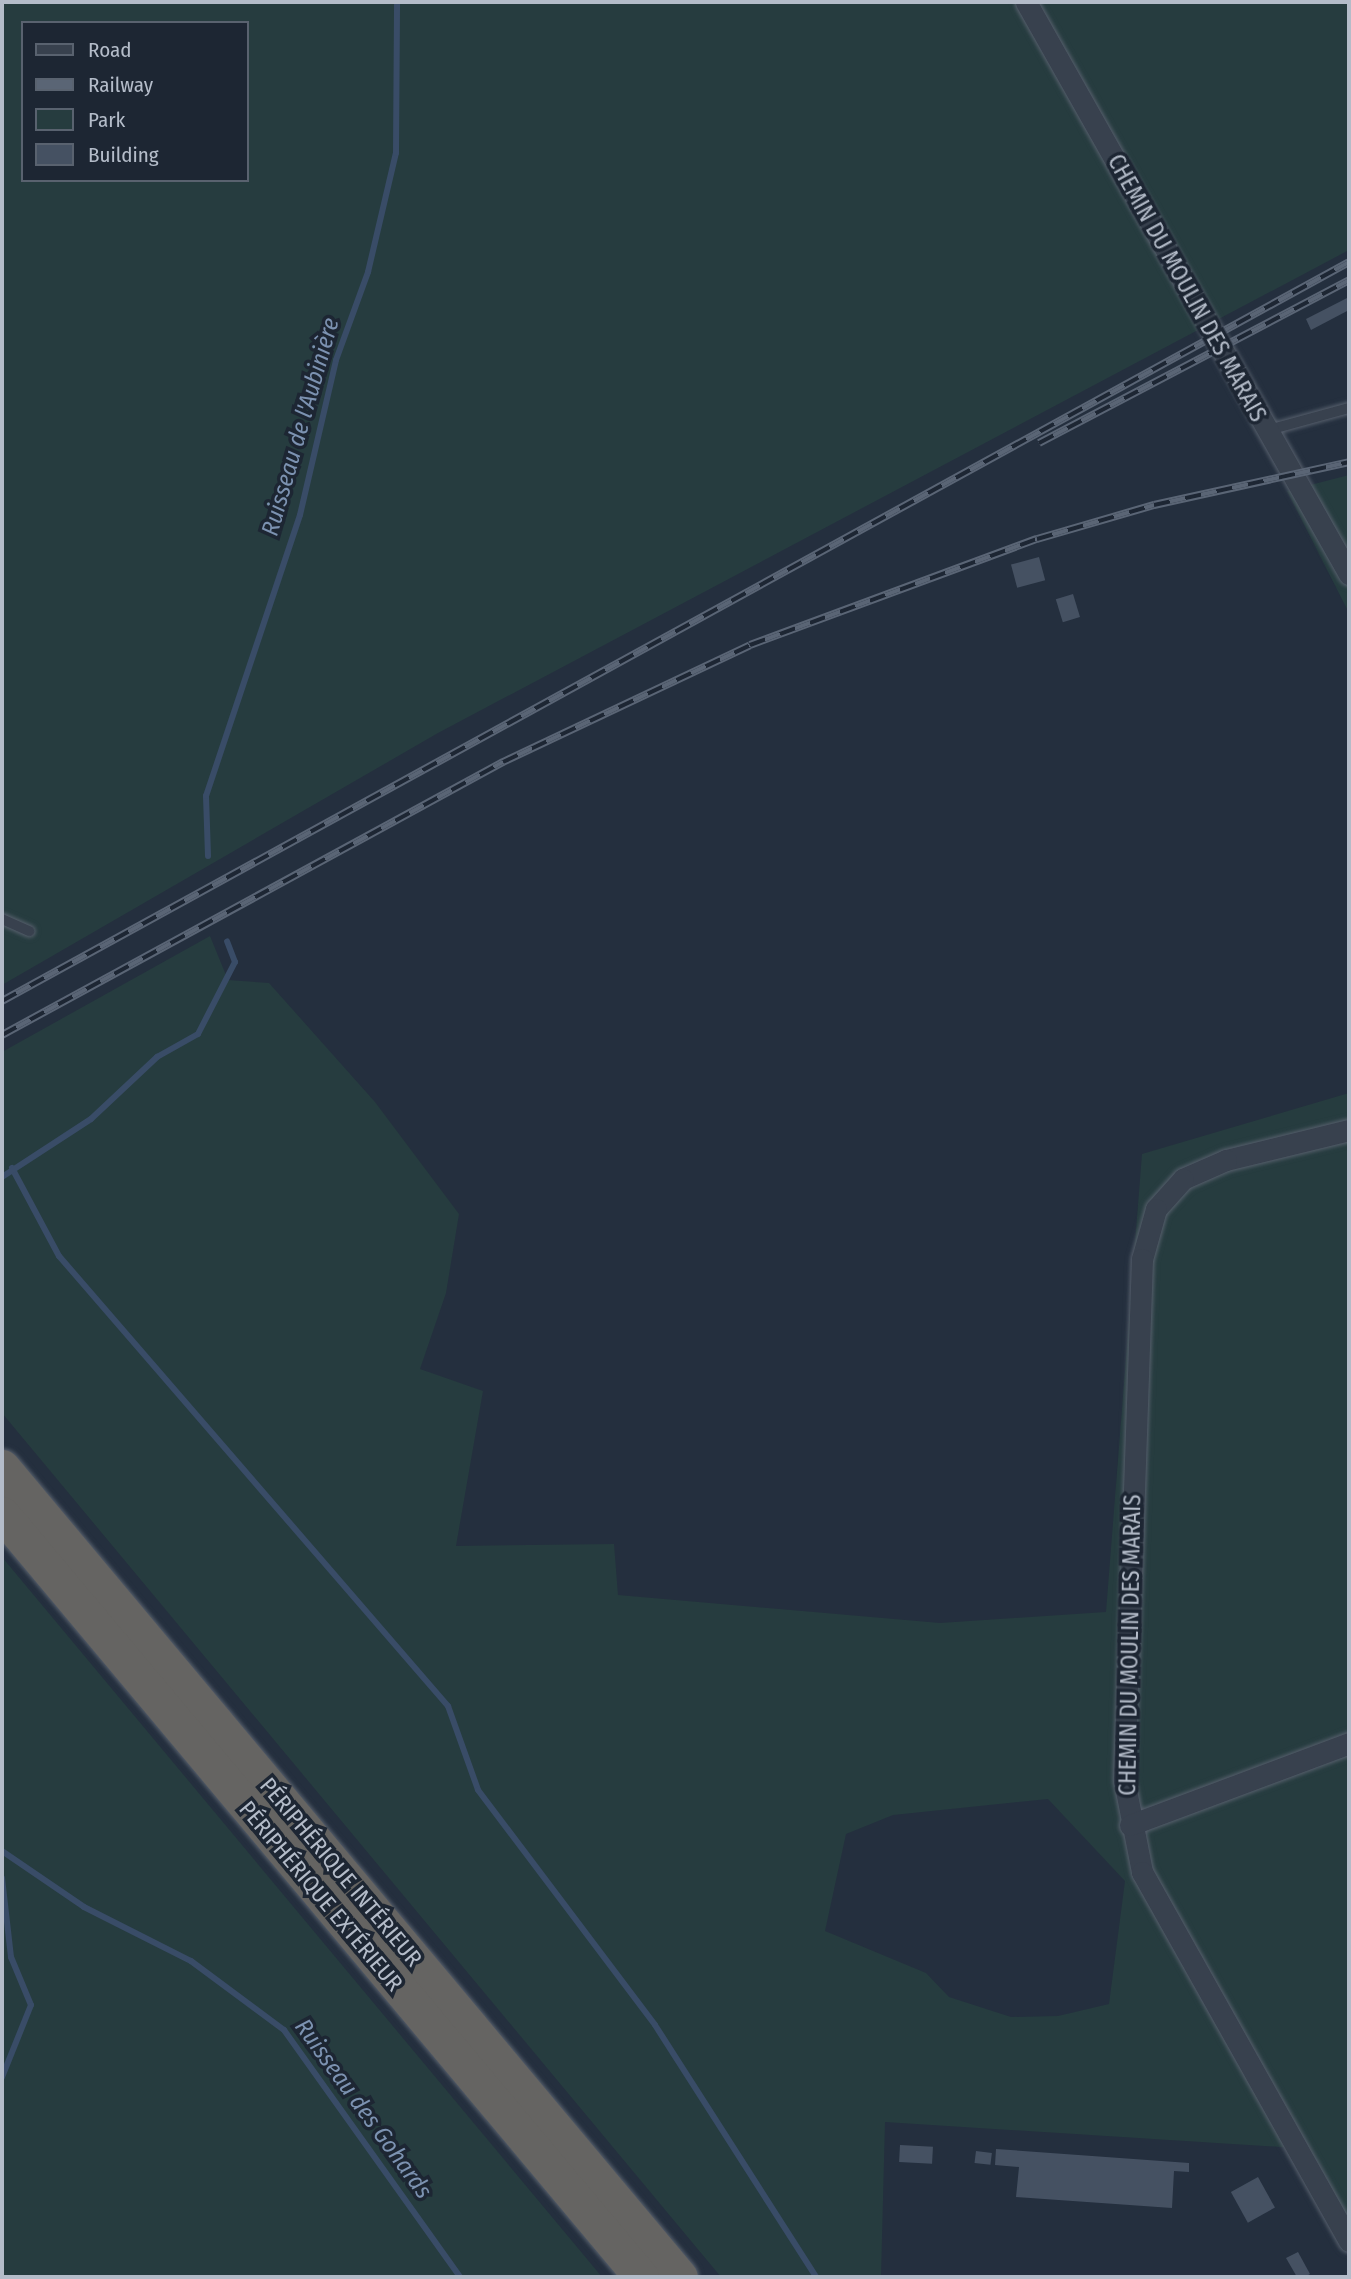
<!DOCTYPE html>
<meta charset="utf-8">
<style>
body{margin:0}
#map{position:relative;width:1351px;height:2279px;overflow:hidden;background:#242f3e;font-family:"Fira Sans Condensed",sans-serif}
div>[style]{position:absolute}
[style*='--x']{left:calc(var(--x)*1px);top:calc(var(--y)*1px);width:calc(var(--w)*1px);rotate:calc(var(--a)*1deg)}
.green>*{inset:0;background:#263c3f}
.stream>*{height:6px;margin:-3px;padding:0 3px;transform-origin:3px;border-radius:3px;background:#394c67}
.building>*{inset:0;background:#455162;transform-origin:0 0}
.roads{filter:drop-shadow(0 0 2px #565f6c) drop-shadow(0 0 2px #565f6c)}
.service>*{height:10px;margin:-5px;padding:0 5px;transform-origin:5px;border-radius:5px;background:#38414e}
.minor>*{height:21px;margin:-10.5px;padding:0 10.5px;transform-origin:10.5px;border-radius:10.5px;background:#38414e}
.trunk>*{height:35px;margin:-17.5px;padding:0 17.5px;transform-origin:17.5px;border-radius:17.5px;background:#656462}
.rail>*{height:8px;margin-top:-4px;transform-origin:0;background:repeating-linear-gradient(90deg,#1d2633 0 16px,#5a6575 0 32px);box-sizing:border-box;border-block:2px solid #5a6575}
span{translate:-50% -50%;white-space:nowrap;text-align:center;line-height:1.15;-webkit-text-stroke:7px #1d2633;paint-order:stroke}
.street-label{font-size:23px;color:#b4bcc9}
.water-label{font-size:24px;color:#7c92b1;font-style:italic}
.frame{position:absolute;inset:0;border:4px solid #b4bcc9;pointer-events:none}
.legend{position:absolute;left:21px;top:21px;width:228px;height:161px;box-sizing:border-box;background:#1d2633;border:2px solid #59626f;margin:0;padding:9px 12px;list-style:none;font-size:21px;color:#b4bcc9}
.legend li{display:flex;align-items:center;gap:14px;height:35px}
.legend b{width:35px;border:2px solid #59626f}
</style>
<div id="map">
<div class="green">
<div style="clip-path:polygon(evenodd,2px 2px,1349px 2px,1349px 250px,438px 733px,2px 985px,2px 2px,23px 23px,247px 23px,247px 180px,23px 180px,23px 23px)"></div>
<div style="clip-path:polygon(1349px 475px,1349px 613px,1287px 491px)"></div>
<div style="clip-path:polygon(evenodd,210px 936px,228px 980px,269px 983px,375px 1102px,459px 1214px,446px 1293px,420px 1369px,483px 1391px,456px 1546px,614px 1544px,618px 1595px,940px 1623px,1106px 1612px,1142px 1154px,1349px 1093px,1349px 2241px,1297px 2148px,885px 2122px,881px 2277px,721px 2277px,2px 1413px,2px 1052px,210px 936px,1048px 1799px,1125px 1881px,1109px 2004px,1058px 2016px,1011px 2017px,949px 1997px,926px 1973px,825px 1931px,846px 1834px,893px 1815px,1048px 1799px)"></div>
<div style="clip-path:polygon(2px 1557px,602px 2277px,2px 2277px)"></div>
</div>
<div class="stream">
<div style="--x:208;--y:856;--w:60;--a:-91.9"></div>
<div style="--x:206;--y:796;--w:296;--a:-71.5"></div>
<div style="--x:300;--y:515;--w:159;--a:-76.9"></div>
<div style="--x:336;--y:360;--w:94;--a:-70"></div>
<div style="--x:368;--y:272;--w:122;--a:-76.8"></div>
<div style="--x:396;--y:153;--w:151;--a:-89.6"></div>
<div style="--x:12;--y:1168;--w:100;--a:61.9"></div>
<div style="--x:59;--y:1256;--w:595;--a:49.16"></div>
<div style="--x:448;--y:1706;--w:89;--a:70.3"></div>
<div style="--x:478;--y:1790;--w:294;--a:53"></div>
<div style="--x:655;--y:2025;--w:299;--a:57.4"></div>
<div style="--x:2;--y:1177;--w:106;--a:-33.1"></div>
<div style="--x:91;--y:1119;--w:91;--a:-43.2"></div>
<div style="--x:157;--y:1057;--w:47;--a:-29.3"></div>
<div style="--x:198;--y:1034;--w:81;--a:-62.8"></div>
<div style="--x:235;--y:962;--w:22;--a:-111"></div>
<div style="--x:2;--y:1851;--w:99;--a:34.3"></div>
<div style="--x:84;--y:1907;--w:120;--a:26.8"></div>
<div style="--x:191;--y:1961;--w:116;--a:36.6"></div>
<div style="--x:284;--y:2030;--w:303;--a:54.5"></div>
<div style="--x:2;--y:1878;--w:80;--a:83.5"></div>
<div style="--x:11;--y:1957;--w:52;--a:67.4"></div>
<div style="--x:31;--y:2005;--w:78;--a:111.9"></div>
</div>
<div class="building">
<div style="clip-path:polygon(1349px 297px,1349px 310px,1311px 330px,1306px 319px)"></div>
<div style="left:1039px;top:557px;width:24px;height:29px;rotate:75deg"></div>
<div style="left:1073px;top:594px;width:24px;height:18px;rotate:73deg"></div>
<div style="left:900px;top:2145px;width:33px;height:17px;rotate:3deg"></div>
<div style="clip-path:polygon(996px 2149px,1189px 2163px,1189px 2172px,1174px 2171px,1172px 2208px,1016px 2197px,1019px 2167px,995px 2165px)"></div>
<div style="left:976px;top:2151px;width:16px;height:12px;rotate:7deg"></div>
<div style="left:1258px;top:2177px;width:35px;height:31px;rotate:61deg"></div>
<div style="clip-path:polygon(1298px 2252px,1310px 2274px,1305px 2277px,1297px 2277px,1286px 2258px)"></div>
</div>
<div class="roads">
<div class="service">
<div style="--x:1265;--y:431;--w:87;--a:-15.3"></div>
<div style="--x:2;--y:919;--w:30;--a:24"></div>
</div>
<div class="minor">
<div style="--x:1026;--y:2;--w:657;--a:60.55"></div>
<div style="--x:1349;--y:1130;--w:127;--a:166.3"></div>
<div style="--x:1226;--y:1160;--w:47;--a:156.2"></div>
<div style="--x:1183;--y:1179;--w:40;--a:132"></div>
<div style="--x:1156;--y:1209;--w:52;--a:105.6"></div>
<div style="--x:1142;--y:1259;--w:521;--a:91.98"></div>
<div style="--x:1124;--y:1780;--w:94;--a:78.9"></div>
<div style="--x:1142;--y:1872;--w:423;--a:60.7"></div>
<div style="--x:1130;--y:1825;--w:234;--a:-20.5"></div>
</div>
<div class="trunk">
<div style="--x:2;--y:1467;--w:1056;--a:50.07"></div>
<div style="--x:2;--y:1514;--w:995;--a:50.05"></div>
</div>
</div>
<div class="rail">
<div style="--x:1039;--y:443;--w:350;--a:-27.7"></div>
<div style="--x:2;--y:1001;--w:1536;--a:-28.75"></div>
<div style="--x:2;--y:1035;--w:571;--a:-28.59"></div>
<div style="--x:503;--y:762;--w:273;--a:-25.3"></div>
<div style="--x:750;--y:645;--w:306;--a:-20.3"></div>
<div style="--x:1037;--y:539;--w:122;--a:-16.2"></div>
<div style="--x:1154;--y:505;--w:200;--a:-12.4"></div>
</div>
<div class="street-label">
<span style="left:1187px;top:288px;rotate:61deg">CHEMIN DU MOULIN DES MARAIS</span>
<span style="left:1130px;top:1645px;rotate:-89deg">CHEMIN DU MOULIN DES MARAIS</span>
<span style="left:341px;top:1872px;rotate:50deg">PÉRIPHÉRIQUE INTÉRIEUR</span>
<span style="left:321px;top:1896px;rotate:50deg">PÉRIPHÉRIQUE EXTÉRIEUR</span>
</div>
<div class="water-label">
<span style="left:301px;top:427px;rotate:-74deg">Ruisseau de l'Aubinière</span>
<span style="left:363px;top:2109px;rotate:54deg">Ruisseau des Gohards</span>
</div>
<div class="frame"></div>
<ul class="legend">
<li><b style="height:9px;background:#38414e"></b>Road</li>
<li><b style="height:9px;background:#5a6575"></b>Railway</li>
<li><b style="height:19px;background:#263c3f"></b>Park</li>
<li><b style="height:19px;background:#455162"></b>Building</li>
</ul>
</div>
